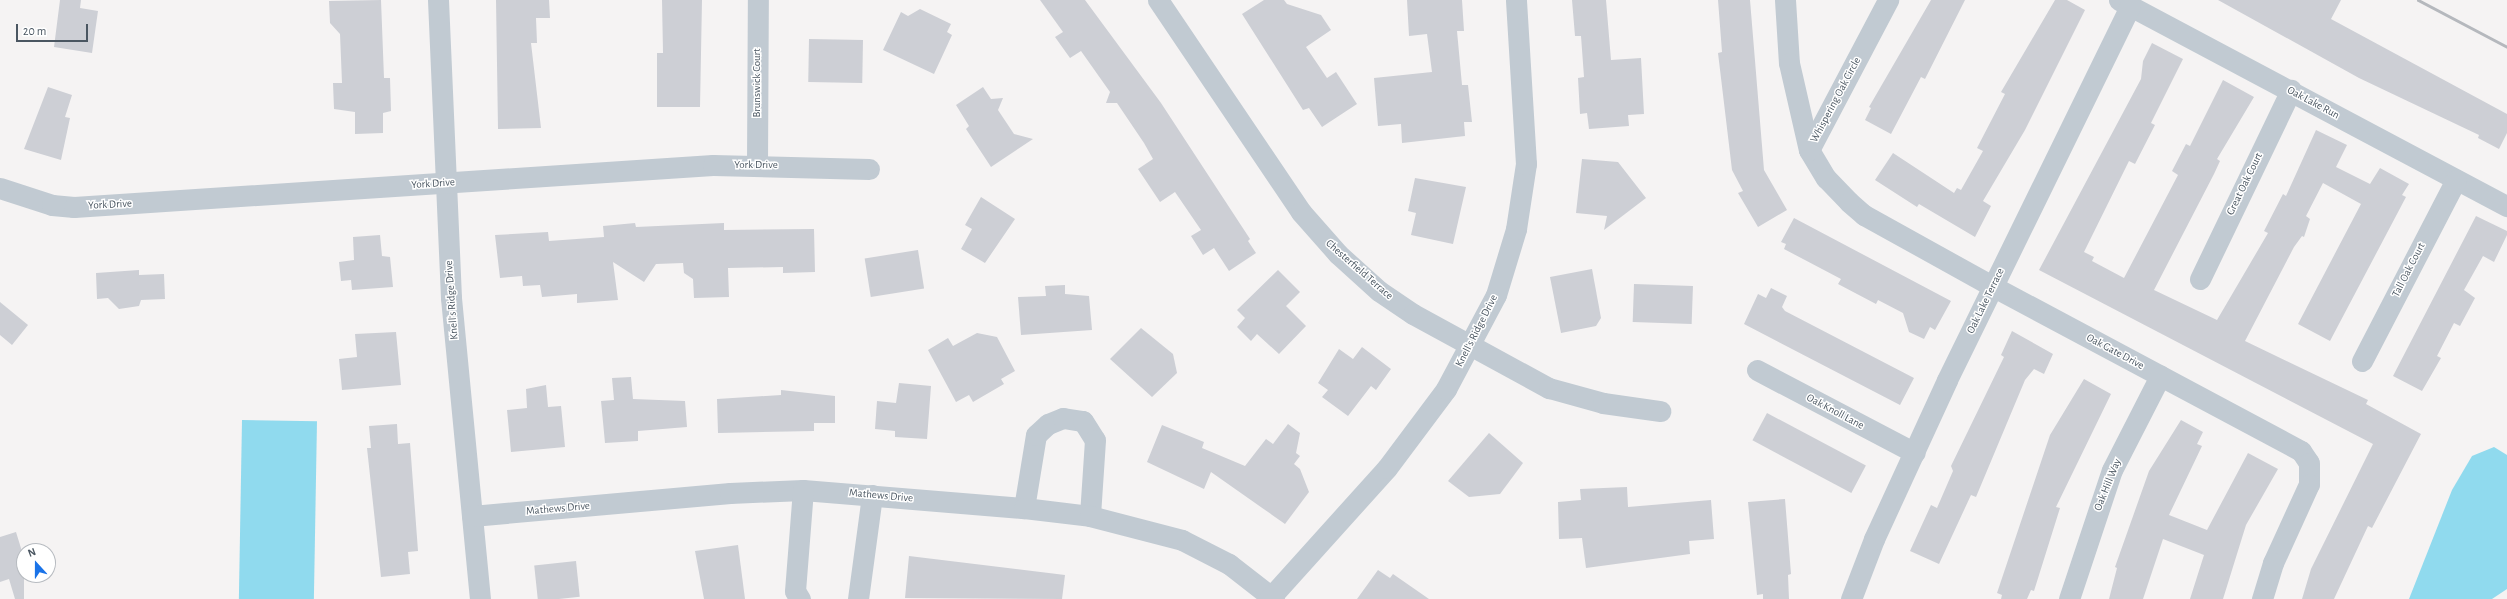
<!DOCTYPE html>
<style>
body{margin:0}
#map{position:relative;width:2507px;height:599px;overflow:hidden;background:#f5f3f3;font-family:"Alegreya Sans",sans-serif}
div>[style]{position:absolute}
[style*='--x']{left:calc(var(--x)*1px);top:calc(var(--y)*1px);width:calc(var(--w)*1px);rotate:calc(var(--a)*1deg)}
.water>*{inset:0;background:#90daee;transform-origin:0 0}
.building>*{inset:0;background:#cdcfd5;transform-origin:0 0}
.minor>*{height:21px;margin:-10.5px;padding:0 10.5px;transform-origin:10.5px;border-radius:10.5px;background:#c1cad2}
.rail>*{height:3px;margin:-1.5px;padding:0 1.5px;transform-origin:1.5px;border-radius:1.5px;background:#b5b8bd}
span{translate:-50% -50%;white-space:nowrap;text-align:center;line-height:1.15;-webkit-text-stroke:3px #fff;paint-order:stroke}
.street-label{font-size:11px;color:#4a5661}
.north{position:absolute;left:16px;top:543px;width:40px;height:40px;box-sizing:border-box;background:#fff;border:1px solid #b7bbc0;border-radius:50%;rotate:339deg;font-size:11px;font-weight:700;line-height:16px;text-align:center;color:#4a5661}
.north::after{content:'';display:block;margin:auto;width:14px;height:18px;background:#1a73e8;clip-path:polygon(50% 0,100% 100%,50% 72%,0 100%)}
.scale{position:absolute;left:16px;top:24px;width:72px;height:18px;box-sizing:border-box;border:2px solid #4a5661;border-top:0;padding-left:5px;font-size:12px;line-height:14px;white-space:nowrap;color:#4a5661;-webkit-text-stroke:3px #fff;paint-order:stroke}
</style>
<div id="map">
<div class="water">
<div style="left:242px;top:420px;width:75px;height:179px;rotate:1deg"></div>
<div style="clip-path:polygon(2494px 447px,2507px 455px,2507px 589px,2492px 599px,2409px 599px,2452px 490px,2472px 456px)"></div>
</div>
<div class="building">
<div style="clip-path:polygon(60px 0,81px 0,80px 8px,98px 11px,92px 53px,54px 47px)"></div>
<div style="clip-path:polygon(381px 0,384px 78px,390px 78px,391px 111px,383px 113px,383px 133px,355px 134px,355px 112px,334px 109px,333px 83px,342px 83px,340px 34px,330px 23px,329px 1px)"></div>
<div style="clip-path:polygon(496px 0,549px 0,550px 18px,536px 18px,537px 43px,531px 43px,541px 128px,498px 129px)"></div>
<div style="clip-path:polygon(662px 0,702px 0,700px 107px,657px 107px,657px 53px,663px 53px)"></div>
<div style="clip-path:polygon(1040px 0,1085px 0,1161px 103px,1250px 239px,1248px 241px,1256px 253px,1229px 271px,1214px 248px,1203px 255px,1191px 236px,1201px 230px,1175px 192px,1160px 202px,1138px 169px,1153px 159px,1144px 143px,1117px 103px,1106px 103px,1110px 92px,1081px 51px,1070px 58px,1055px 37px,1063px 32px)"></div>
<div style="clip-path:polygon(1264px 0,1284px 0,1287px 4px,1321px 15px,1331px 30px,1306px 47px,1327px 78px,1336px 72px,1357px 104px,1322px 127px,1309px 108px,1303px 110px,1242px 14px)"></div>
<div style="clip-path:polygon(1407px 0,1462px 0,1464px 31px,1457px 31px,1462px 85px,1468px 85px,1472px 122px,1464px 122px,1465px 136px,1402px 143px,1401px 124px,1378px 126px,1374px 78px,1432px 72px,1427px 34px,1409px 36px)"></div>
<div style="clip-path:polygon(1572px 0,1606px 0,1611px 60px,1641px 58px,1644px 114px,1628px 115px,1629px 126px,1589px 129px,1587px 113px,1580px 114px,1578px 78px,1584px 77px,1581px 36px,1575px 36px)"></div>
<div style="clip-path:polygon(1718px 0,1750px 0,1764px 170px,1787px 210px,1758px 227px,1738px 193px,1743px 191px,1732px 170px,1718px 53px,1722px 52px)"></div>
<div style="clip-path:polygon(1931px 0,1965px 0,1925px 79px,1921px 77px,1891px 134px,1865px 120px,1871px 108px,1869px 107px)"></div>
<div style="clip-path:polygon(2055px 0,2067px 0,2085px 10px,2025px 130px,1983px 201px,1991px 206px,1975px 237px,1919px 204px,1917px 207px,1875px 180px,1893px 153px,1954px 193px,1957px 188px,1961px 190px,1983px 151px,1977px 148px,2005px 94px,2001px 92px)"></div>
<div style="clip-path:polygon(2218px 0,2341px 0,2331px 19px,2507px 114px,2507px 133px,2499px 149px,2478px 138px,2479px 135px,2359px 78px)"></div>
<div style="clip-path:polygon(920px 9px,951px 24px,947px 32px,952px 35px,934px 74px,883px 50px,901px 12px,908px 16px)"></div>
<div style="left:809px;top:39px;width:54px;height:43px;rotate:1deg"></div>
<div style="clip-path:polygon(2152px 43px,2183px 59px,2151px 123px,2155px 125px,2135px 164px,2129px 161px,2084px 252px,2094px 257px,2092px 261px,2124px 278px,2178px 175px,2172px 171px,2186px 144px,2190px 146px,2223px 80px,2254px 97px,2217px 159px,2220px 161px,2214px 174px,2154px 290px,2217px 320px,2268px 233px,2264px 231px,2283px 194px,2286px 196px,2316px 130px,2347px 145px,2336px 167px,2370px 184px,2380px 168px,2409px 184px,2402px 195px,2406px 197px,2330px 341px,2298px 324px,2361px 204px,2323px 183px,2306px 216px,2310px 219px,2304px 237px,2302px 236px,2294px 247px,2245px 341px,2368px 400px,2366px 404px,2421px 434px,2372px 528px,2368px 526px,2334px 599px,2302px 599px,2311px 569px,2373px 444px,2039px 270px,2141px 79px,2143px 61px)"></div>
<div style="clip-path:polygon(48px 87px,72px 95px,65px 117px,70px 118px,61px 160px,24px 149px)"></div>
<div style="clip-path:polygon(983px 87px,991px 99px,1003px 98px,998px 110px,1014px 134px,1033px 139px,991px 167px,966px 129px,969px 126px,956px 105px)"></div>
<div style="clip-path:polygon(1582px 159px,1618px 162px,1646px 198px,1604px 230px,1607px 216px,1576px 213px)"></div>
<div style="clip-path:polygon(1415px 178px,1466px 187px,1453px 244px,1411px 235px,1416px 213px,1408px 211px)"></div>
<div style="clip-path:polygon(981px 197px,1015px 219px,985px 263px,961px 249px,972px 229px,965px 225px)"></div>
<div style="clip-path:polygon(2476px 216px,2507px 231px,2507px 235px,2494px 262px,2483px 256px,2464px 290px,2475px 298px,2460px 326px,2454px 323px,2437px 356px,2441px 358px,2422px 391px,2393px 376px)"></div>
<div style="clip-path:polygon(1794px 218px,1951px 301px,1935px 330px,1930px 327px,1924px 339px,1909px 332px,1903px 313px,1878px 300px,1876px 304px,1838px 284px,1841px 279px,1784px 249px,1786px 244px,1781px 242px)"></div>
<div style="clip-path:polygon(635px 223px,636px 227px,724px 223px,724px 230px,814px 229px,815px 272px,783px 273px,783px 267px,728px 268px,729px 297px,694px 298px,693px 279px,684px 273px,683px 263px,656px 264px,644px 282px,613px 262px,618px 300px,577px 303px,577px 294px,542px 297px,540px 285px,523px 286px,522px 276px,500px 278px,495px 235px,548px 232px,549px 241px,604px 237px,603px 226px)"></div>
<div style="clip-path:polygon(380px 235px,382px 256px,390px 257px,393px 287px,352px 290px,351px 280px,341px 281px,339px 262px,354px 260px,353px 237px)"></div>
<div style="left:918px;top:250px;width:39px;height:54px;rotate:81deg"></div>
<div style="clip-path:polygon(1592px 269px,1601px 318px,1596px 326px,1561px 333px,1550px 277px)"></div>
<div style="clip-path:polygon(139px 270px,139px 275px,164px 274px,165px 299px,141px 300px,139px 306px,119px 309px,108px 298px,97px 299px,96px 273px)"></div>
<div style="clip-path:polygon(1278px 270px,1300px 292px,1286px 306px,1306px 326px,1279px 354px,1257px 334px,1251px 341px,1237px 327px,1245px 318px,1237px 310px)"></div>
<div style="left:1634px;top:284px;width:59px;height:38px;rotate:2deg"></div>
<div style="clip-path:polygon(1065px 285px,1065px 294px,1089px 296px,1092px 330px,1021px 335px,1018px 297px,1046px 296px,1045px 286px)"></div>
<div style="clip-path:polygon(1771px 288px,1787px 296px,1782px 307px,1785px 311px,1914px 378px,1900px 405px,1744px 324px,1758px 294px,1766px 298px)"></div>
<div style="clip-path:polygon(0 302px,28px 325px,12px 345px,0 335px)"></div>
<div style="clip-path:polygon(1141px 328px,1173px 354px,1177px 373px,1152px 397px,1110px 359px)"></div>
<div style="clip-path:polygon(2012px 331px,2053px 354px,2044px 374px,2034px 369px,2025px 380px,1976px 497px,1971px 495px,1939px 564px,1910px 551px,1931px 505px,1937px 508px,1953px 471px,1951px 466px,2004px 357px,2001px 355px)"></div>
<div style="clip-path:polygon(396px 332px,401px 385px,342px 390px,339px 359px,357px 357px,355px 334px)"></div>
<div style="clip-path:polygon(977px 333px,997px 337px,1015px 371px,1001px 379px,1004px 384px,973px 402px,969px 395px,956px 402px,928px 350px,948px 338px,953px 346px)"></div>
<div style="clip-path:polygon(1362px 347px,1391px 369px,1376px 390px,1371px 386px,1348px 416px,1322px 397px,1328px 390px,1318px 383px,1339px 349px,1353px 359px)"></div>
<div style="clip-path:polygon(631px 377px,633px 399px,685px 401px,687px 427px,638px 431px,638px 441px,605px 443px,601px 401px,614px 400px,612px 378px)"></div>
<div style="clip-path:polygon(2084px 379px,2111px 394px,2056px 507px,2060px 508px,2034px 591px,2031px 590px,2027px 599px,2001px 599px,2002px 595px,1997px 593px,2050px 435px)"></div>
<div style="clip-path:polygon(899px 383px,931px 386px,927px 439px,895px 437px,895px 431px,875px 429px,877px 401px,896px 403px)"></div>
<div style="clip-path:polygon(546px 385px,548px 407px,561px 406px,565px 447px,511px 452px,507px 410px,527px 408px,526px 389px)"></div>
<div style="clip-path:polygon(781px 390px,835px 396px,835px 423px,814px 423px,814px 431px,718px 433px,717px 399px,781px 395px)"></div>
<div style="left:1767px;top:413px;width:112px;height:31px;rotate:28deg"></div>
<div style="clip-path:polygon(2181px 420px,2203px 432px,2197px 444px,2202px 446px,2169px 515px,2207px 530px,2248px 453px,2278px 469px,2246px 525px,2223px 599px,2190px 599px,2204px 555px,2163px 539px,2143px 599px,2109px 599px,2117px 568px,2115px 567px,2149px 471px)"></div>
<div style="clip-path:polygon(397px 424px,398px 444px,410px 443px,418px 551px,408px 552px,410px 574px,381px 577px,367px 448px,371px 448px,369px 426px)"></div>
<div style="clip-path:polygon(1288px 424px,1300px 433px,1296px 453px,1300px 456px,1294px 464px,1300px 469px,1309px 492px,1285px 524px,1211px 472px,1204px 489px,1147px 462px,1162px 425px,1204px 442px,1202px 448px,1245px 466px,1266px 439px,1273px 444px)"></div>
<div style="clip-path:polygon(1489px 433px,1523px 463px,1500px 494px,1469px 497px,1448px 481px)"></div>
<div style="clip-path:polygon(1627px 487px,1628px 507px,1711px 500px,1714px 539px,1689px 541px,1690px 554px,1586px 568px,1582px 538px,1559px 539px,1558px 502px,1581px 500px,1580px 489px)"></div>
<div style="clip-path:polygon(1785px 499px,1791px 574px,1788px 575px,1789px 599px,1763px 599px,1763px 594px,1757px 595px,1748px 502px)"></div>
<div style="clip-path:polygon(16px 532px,24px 558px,24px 599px,15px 599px,9px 579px,0 582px,0 537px)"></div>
<div style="clip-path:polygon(738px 545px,745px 599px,704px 599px,695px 551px)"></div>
<div style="clip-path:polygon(909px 556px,1065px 575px,1062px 599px,905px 598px)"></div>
<div style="left:576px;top:561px;width:36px;height:42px;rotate:84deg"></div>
<div style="clip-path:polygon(1378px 570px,1390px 578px,1393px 574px,1429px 599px,1357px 599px)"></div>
</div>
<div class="minor">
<div style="--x:438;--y:0;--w:298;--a:87.5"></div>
<div style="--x:451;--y:298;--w:302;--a:84.5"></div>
<div style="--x:1158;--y:0;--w:256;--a:56"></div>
<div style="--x:1301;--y:212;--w:56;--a:48.6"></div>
<div style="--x:1338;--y:254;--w:55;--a:42.1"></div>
<div style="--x:1379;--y:291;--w:41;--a:34.1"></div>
<div style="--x:1413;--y:314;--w:155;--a:28.6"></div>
<div style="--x:1549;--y:388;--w:56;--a:15.5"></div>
<div style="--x:1603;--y:403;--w:58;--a:8"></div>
<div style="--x:1785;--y:0;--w:63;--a:86.4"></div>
<div style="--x:1789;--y:63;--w:89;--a:77.1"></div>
<div style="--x:1809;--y:150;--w:33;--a:59"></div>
<div style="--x:1826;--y:178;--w:33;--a:46"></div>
<div style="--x:1849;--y:202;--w:20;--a:41"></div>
<div style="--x:1864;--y:215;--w:149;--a:29"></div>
<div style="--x:1994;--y:287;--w:348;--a:28.1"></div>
<div style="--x:2301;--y:451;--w:14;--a:56"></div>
<div style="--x:2309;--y:463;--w:21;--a:90"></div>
<div style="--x:2309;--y:484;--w:87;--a:114.5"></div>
<div style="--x:2273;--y:563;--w:38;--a:107"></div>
<div style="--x:2119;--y:0;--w:439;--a:28"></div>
<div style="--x:1809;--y:150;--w:170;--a:-62.2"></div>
<div style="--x:757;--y:165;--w:165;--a:-89.7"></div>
<div style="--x:0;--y:188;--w:55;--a:18.1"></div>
<div style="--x:52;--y:205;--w:22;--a:5"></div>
<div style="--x:74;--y:207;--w:640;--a:-3.76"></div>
<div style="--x:713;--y:165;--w:156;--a:1.5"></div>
<div style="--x:2200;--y:279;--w:210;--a:-64.3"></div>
<div style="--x:2362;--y:361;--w:204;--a:-62.6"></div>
<div style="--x:1757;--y:370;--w:178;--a:27.7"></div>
<div style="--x:1024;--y:508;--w:74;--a:-80.7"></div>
<div style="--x:1036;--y:435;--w:16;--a:-43"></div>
<div style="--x:1048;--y:424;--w:16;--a:-22"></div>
<div style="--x:1063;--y:418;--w:20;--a:9"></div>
<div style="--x:1083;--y:421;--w:22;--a:58"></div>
<div style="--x:1095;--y:440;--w:76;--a:93.8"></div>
<div style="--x:472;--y:516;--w:259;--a:-5.1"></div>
<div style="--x:730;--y:493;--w:73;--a:-2.4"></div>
<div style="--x:803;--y:490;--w:222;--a:4.7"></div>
<div style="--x:1024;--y:508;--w:66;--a:6.9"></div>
<div style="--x:1090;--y:516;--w:95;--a:14.6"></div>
<div style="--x:1182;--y:540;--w:53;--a:27.1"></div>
<div style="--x:1229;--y:564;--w:57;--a:37.9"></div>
<div style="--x:800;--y:599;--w:9;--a:-122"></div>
<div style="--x:795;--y:591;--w:101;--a:-85.5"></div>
<div style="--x:858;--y:599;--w:105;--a:-82.3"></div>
<div style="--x:1269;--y:599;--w:176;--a:-48"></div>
<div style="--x:1387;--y:468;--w:99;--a:-53.2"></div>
<div style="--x:1446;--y:389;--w:106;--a:-62"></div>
<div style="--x:1496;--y:295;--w:69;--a:-73.1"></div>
<div style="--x:1516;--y:229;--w:66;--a:-81.3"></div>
<div style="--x:1526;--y:164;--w:164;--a:-93.5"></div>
<div style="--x:1851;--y:599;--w:64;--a:-69"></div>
<div style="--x:1874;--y:539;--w:175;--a:-65.3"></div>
<div style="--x:1947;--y:380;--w:416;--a:-63.9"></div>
<div style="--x:2069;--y:599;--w:136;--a:-71.6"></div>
<div style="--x:2112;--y:470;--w:106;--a:-62.9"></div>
</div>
<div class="rail">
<div style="--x:2418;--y:0;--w:101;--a:27.8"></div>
</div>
<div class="street-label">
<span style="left:757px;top:83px;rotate:-90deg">Brunswick Court</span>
<span style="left:1836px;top:100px;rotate:-62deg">Whispering Oak Circle</span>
<span style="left:2313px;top:103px;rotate:28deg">Oak Lake Run</span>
<span style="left:756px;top:165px">York Drive</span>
<span style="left:433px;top:184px;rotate:-4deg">York Drive</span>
<span style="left:2245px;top:184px;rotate:-64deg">Great Oak Court</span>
<span style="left:110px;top:205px;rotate:-3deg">York Drive</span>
<span style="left:1359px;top:270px;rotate:41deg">Chesterfield Terrace</span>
<span style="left:2409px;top:270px;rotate:-63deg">Tall Oak Court</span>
<span style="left:452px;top:300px;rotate:-94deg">Knell's Ridge Drive</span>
<span style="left:1986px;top:301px;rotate:-64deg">Oak Lake Terrace</span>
<span style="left:1477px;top:331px;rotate:-63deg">Knell's Ridge Drive</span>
<span style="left:2115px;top:352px;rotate:28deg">Oak Gate Drive</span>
<span style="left:1835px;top:412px;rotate:28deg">Oak Knoll Lane</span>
<span style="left:2108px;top:485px;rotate:-68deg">Oak Hill Way</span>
<span style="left:881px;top:496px;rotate:5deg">Mathews Drive</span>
<span style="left:558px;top:509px;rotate:-5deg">Mathews Drive</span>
</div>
<div class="north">N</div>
<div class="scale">20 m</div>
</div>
